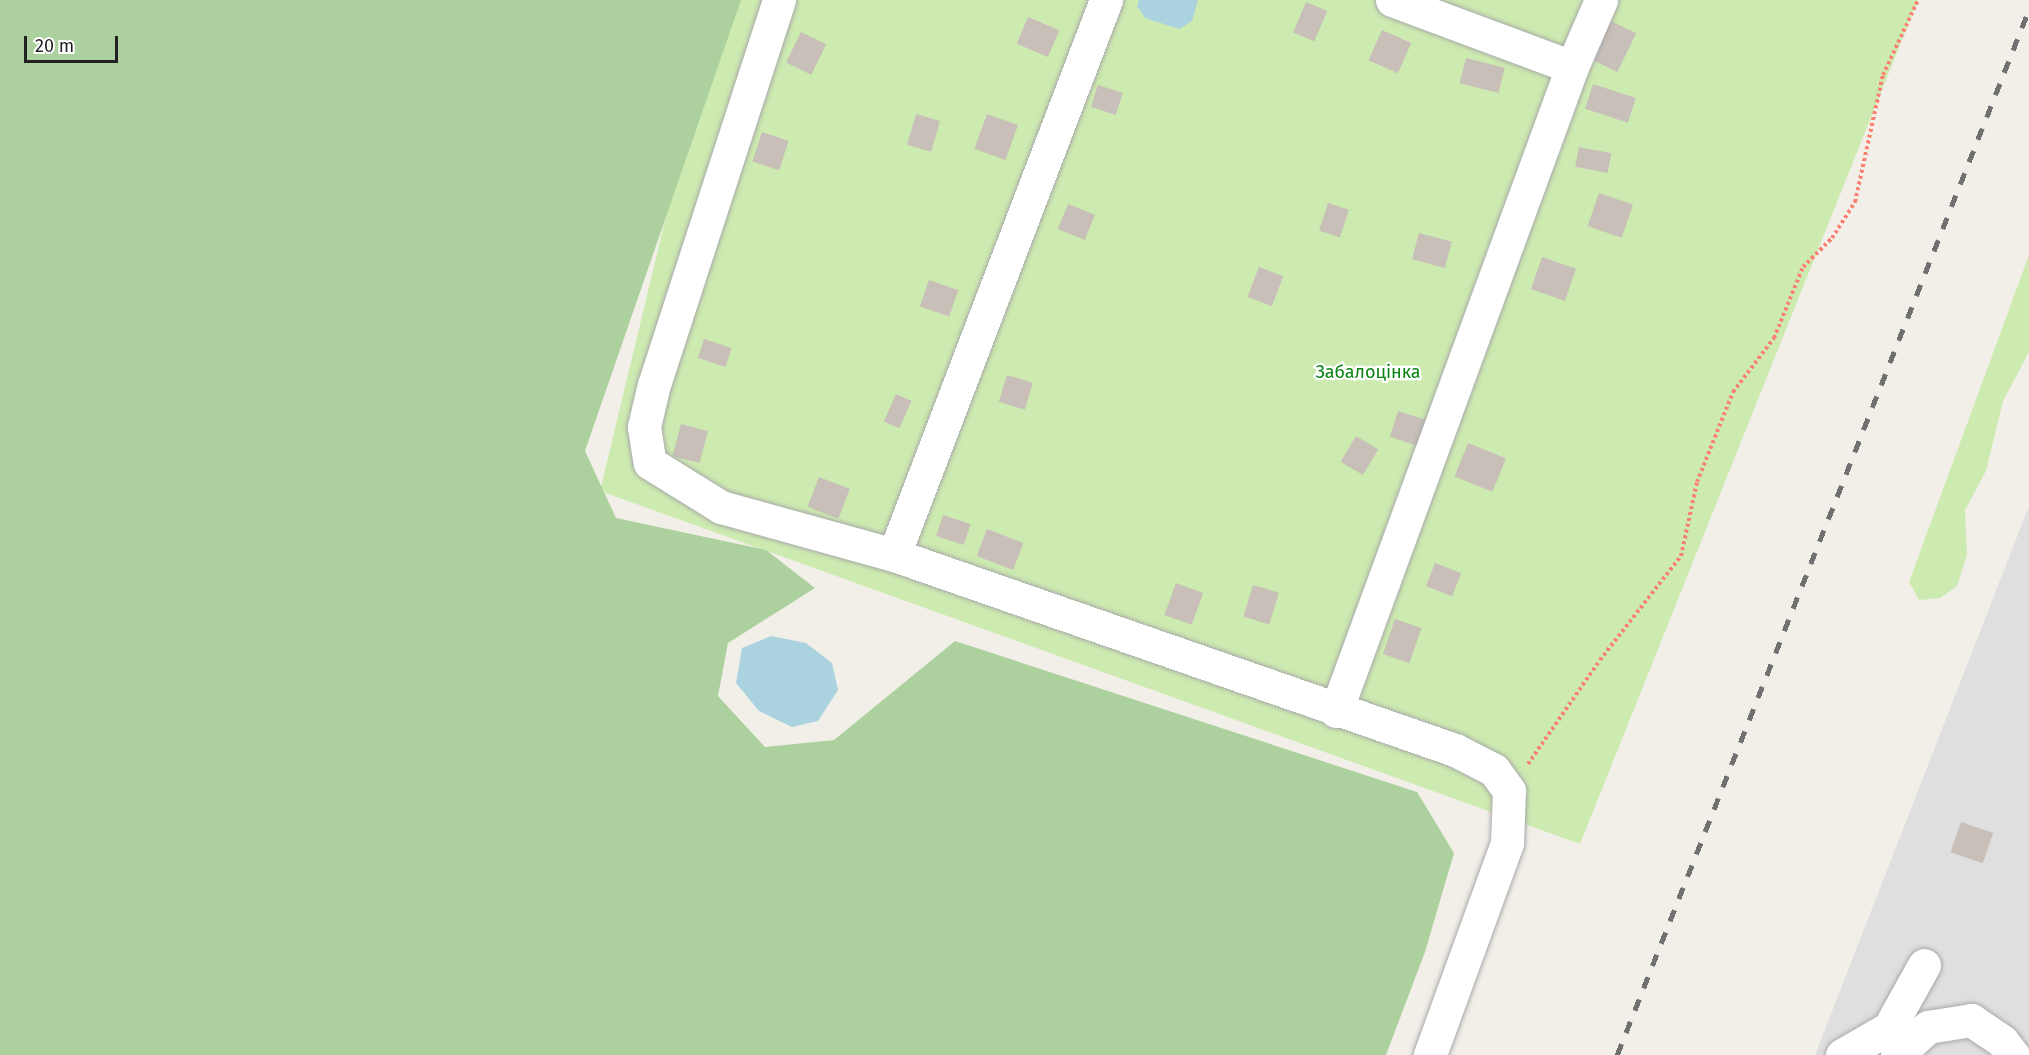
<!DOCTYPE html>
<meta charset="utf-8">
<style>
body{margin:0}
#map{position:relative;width:2029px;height:1055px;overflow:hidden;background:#f2efe9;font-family:"Fira Sans",sans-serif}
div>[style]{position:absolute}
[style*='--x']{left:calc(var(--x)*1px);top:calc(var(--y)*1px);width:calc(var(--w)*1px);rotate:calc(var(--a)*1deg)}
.residential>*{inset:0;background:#e0dfdf}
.grass>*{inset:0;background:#cdebb0}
.forest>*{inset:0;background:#add19e}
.water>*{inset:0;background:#aad3df}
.building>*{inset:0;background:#c7bfb8;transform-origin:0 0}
.path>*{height:4px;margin-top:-2px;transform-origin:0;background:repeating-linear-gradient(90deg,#fa8072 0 3px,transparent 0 6px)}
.roads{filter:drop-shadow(0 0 2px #a9a9a9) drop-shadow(0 0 2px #a9a9a9)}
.minor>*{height:33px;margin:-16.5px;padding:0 16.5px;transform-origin:16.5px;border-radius:16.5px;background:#fff}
.rail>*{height:4.5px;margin-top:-2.25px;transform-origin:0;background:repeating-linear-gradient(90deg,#707070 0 12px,transparent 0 24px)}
span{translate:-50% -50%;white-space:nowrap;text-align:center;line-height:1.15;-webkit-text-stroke:4.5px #fff;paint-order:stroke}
.park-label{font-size:18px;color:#0c8416}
.scale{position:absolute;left:24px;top:36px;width:94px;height:27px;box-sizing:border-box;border:3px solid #222;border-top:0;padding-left:8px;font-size:18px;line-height:21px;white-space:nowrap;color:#222;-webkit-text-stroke:4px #fff;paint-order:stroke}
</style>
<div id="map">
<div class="residential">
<div style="clip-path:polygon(2029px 506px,2029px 1055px,1815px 1055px)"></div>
</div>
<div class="grass">
<div style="clip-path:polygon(718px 0,1918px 0,1580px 844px,600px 491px)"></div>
<div style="clip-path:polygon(2029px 255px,2029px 352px,2003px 401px,1986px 471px,1965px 510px,1967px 555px,1957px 586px,1940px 598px,1919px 600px,1909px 582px)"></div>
</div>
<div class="forest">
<div style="clip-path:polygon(0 0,741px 0,585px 451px,616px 518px,766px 550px,815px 588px,728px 643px,718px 696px,765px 747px,834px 740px,955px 641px,1417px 792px,1454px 853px,1425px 952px,1386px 1055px,0 1055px)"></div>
</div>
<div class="water">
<div style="clip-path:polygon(1139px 0,1198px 0,1192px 21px,1179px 29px,1145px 18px,1137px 6px)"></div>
<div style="clip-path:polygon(771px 636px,806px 643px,832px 663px,838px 690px,818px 721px,792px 727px,759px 711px,736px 683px,742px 648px)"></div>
</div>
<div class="building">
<div style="left:1306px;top:2px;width:23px;height:33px;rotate:23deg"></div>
<div style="left:1028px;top:17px;width:34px;height:29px;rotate:23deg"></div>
<div style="left:1611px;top:21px;width:28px;height:43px;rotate:26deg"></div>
<div style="left:1382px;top:30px;width:32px;height:33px;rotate:24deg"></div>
<div style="left:801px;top:32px;width:28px;height:34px;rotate:26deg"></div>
<div style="left:1466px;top:58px;width:40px;height:26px;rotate:14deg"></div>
<div style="left:1593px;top:84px;width:45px;height:26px;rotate:18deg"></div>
<div style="left:1098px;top:85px;width:26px;height:23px;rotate:18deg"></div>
<div style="left:916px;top:114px;width:25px;height:32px;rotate:16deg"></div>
<div style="left:987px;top:114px;width:33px;height:37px;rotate:20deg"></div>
<div style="left:762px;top:132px;width:28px;height:31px;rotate:18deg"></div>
<div style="left:1579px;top:147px;width:33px;height:20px;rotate:11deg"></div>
<div style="left:1599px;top:193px;width:36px;height:35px;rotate:19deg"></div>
<div style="left:1328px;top:203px;width:22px;height:29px;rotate:18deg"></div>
<div style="left:1068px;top:204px;width:29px;height:27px;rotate:22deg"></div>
<div style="left:1419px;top:233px;width:34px;height:27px;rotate:15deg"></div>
<div style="left:1542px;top:257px;width:36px;height:34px;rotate:19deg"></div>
<div style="left:1259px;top:267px;width:26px;height:32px;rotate:21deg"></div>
<div style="left:929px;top:280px;width:31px;height:28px;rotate:19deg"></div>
<div style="left:704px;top:339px;width:29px;height:20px;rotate:18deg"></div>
<div style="left:1007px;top:375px;width:27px;height:28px;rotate:17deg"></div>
<div style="left:896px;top:394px;width:17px;height:30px;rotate:24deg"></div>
<div style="left:1398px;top:411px;width:36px;height:27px;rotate:18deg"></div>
<div style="left:681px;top:424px;width:28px;height:33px;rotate:15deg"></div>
<div style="left:1356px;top:436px;width:26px;height:30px;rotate:31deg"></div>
<div style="left:1468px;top:443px;width:41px;height:36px;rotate:22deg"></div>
<div style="left:819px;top:477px;width:33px;height:32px;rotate:21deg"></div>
<div style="left:943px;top:515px;width:29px;height:22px;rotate:18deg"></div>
<div style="left:987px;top:529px;width:39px;height:29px;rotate:21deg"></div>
<div style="left:1435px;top:563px;width:28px;height:25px;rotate:21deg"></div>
<div style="left:1176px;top:583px;width:29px;height:34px;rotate:20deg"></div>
<div style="left:1253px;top:585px;width:27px;height:33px;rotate:17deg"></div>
<div style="left:1395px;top:619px;width:28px;height:37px;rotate:19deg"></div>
<div style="left:1961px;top:822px;width:34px;height:32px;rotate:19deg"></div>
</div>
<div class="path">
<div style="--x:1528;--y:764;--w:126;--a:-55.3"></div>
<div style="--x:1600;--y:660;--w:132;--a:-52.1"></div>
<div style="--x:1681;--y:556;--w:76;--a:-77.8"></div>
<div style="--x:1697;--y:482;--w:97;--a:-68.2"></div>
<div style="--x:1733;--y:392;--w:68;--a:-52.8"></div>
<div style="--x:1774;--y:338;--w:77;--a:-67.8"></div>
<div style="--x:1803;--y:267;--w:41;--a:-45"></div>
<div style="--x:1832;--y:238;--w:43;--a:-57.4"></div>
<div style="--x:1855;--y:202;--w:130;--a:-77.6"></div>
<div style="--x:1883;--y:75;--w:83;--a:-65"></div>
</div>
<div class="roads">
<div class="minor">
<div style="--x:779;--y:0;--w:404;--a:108"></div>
<div style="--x:654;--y:384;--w:44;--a:103.1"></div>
<div style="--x:644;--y:427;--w:36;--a:81"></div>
<div style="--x:650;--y:463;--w:84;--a:31.8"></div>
<div style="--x:721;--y:507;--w:180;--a:15.5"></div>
<div style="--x:1106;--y:0;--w:594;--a:110.91"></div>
<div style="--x:894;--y:555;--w:594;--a:19.17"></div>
<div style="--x:1455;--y:750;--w:44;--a:27.1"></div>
<div style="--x:1494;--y:770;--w:26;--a:54"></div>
<div style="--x:1509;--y:791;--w:52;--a:92.2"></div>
<div style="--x:1507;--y:843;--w:226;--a:110"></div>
<div style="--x:1392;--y:0;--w:192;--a:20.4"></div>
<div style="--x:1336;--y:711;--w:686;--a:-69.87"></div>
<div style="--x:1572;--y:67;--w:73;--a:-66.6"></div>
<div style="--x:1842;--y:1055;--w:54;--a:-29.9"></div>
<div style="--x:1889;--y:1028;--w:72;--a:-60.9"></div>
<div style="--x:1897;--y:1055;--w:42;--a:-42.1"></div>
<div style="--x:1928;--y:1027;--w:44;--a:-9.2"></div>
<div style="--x:1971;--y:1020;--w:37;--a:34"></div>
<div style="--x:2002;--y:1041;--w:18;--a:52"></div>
</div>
</div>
<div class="rail">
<div style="--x:1617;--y:1055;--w:1124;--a:-68.5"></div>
</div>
<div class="park-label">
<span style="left:1368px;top:372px">Забалоцінка</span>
</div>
<div class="scale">20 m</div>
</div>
